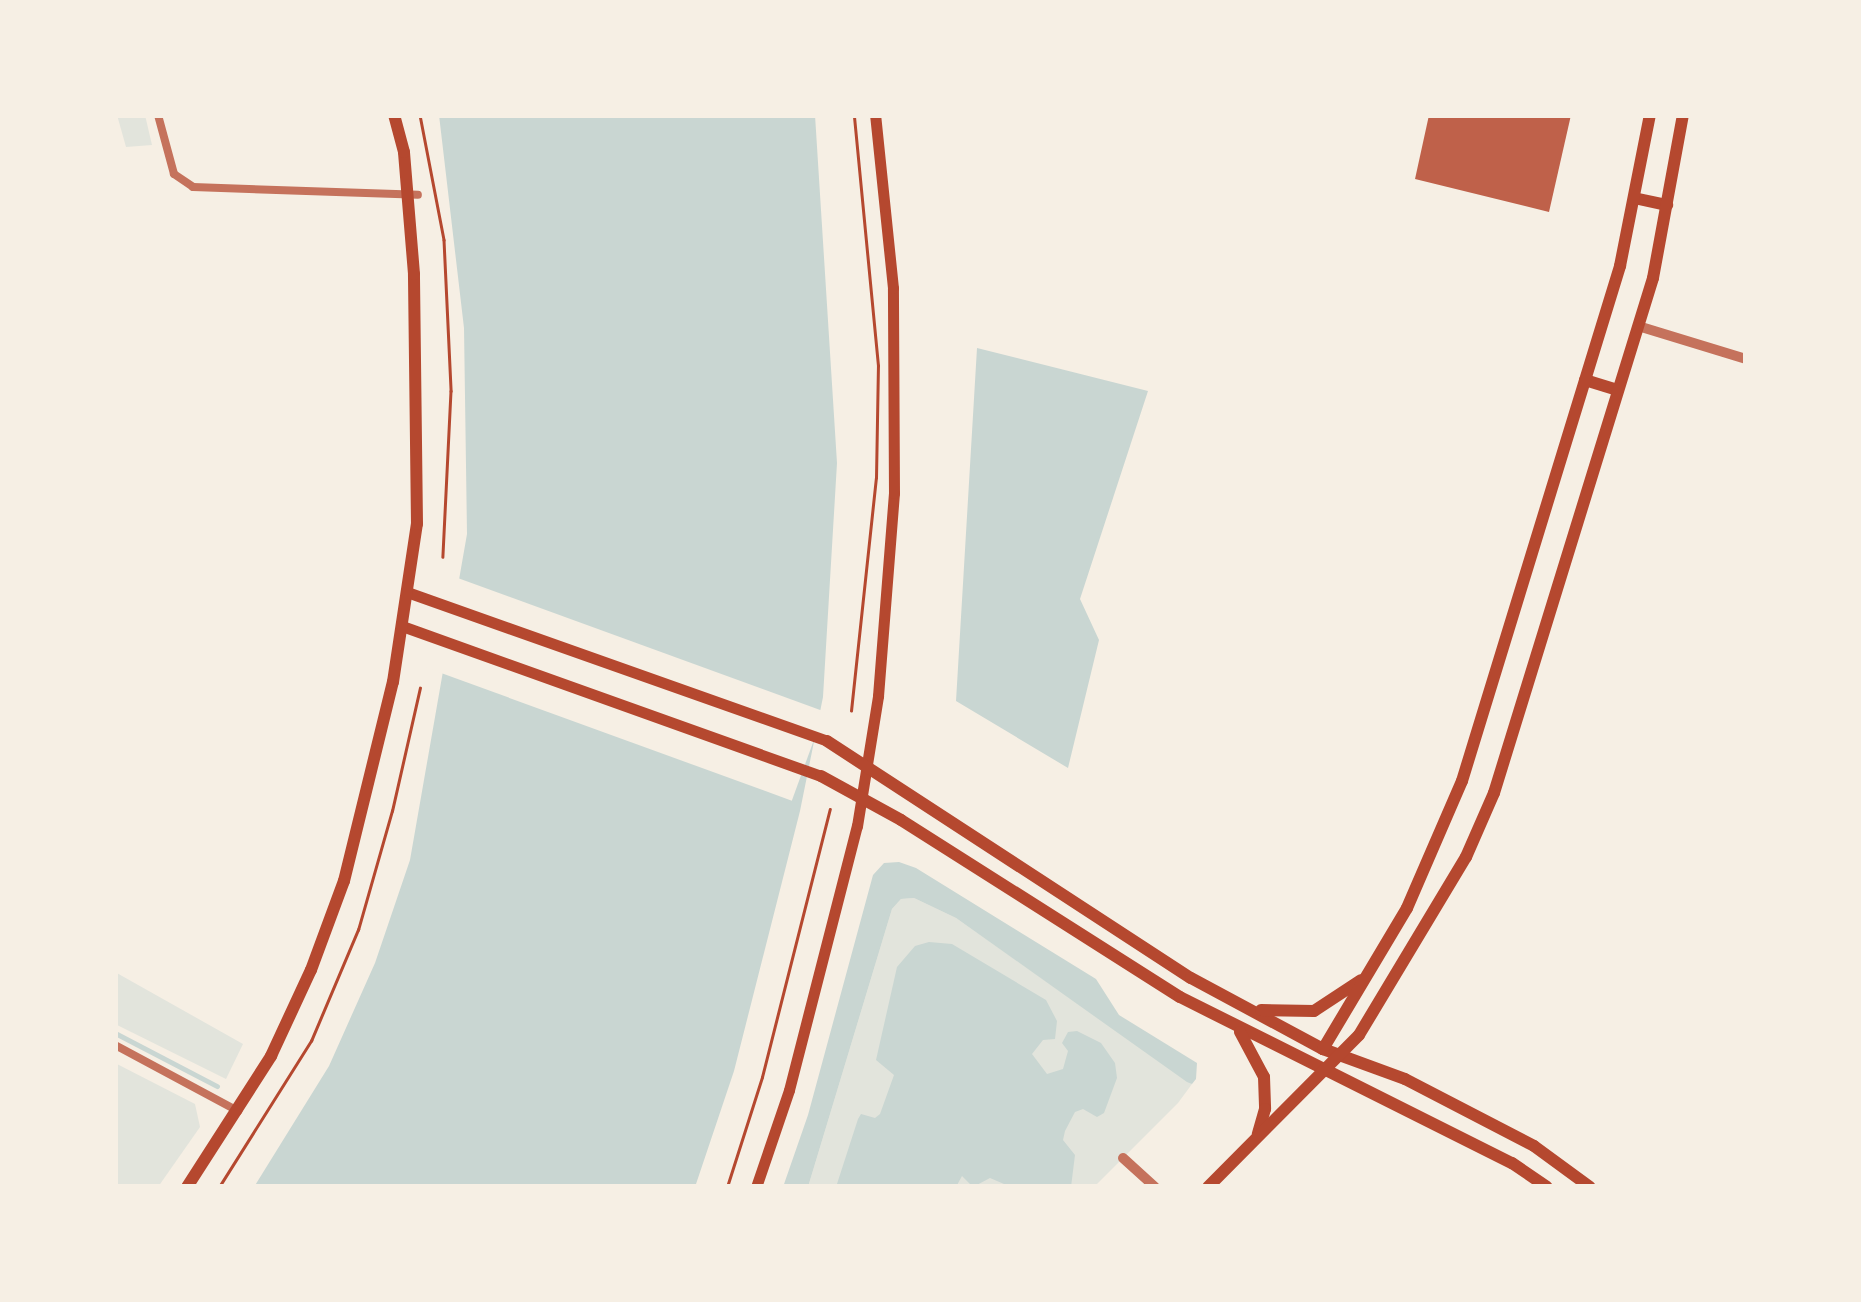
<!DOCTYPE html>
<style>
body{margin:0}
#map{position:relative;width:1861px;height:1302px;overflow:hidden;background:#f6efe4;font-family:Figtree,sans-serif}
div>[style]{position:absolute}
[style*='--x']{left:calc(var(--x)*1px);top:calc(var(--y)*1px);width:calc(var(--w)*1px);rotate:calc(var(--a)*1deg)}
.green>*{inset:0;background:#e2e4dc}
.water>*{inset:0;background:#c9d6d2}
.pier>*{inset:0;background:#f6efe4;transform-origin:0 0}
.stream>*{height:5px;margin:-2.5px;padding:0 2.5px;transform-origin:2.5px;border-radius:2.5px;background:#c9d6d2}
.building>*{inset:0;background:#bf614a}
.path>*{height:2.5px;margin:-1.25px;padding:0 1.25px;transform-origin:1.25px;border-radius:1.25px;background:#b5482f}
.minor>*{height:8px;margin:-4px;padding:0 4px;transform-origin:4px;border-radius:4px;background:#c5725c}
.tertiary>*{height:10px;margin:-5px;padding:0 5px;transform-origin:5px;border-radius:5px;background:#c5725c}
.secondary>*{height:11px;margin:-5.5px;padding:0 5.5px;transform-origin:5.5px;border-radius:5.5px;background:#b5482f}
.primary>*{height:12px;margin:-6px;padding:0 6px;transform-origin:6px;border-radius:6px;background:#b5482f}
span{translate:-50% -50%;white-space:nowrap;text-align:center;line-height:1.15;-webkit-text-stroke:8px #f6efe4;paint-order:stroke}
.frame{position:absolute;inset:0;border:118px solid #f6efe4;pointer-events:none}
</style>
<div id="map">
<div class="green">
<div style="clip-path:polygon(117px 115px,145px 115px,152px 145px,126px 147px)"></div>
<div style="clip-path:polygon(914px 898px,956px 918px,1192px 1084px,1178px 1103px,1094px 1187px,808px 1187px,892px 909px,901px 899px)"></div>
<div style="clip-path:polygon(115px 972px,243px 1044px,226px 1079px,115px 1024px)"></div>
<div style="clip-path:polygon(115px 1063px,195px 1104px,200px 1127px,158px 1187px,115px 1187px)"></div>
</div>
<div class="water">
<div style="clip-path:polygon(439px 115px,815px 115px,837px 463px,823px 697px,800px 811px,734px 1071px,695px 1187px,254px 1187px,329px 1066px,375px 963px,410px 860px,467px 534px,464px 328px)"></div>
<div style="clip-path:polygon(977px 348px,1148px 391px,1080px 599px,1099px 640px,1068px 768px,956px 701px)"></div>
<div style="clip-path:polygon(899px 862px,916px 868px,1096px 979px,1119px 1015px,1197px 1063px,1196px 1079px,1192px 1084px,1187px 1082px,956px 918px,914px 898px,901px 899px,892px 909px,808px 1187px,783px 1187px,808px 1115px,873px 875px,884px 863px)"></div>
<div style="clip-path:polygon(929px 942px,952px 944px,1046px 1000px,1057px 1021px,1055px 1039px,1043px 1040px,1032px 1054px,1047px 1074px,1063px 1069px,1068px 1051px,1062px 1043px,1068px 1032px,1077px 1031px,1101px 1043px,1115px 1063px,1117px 1078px,1104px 1113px,1097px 1117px,1083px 1109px,1075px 1112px,1065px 1131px,1063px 1140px,1075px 1155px,1071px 1187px,1011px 1187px,990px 1178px,973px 1187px,962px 1176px,956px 1187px,836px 1187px,858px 1119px,861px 1114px,875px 1118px,880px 1114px,894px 1075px,876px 1060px,897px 967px,915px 946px)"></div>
</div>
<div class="pier">
<div style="left:455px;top:577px;width:393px;height:95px;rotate:20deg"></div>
</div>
<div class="stream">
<div style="--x:115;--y:1033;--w:115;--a:27.5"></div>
</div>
<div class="building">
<div style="clip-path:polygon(1429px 115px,1571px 115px,1549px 212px,1415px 179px)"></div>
</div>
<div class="path">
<div style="--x:420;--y:115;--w:127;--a:79.1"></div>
<div style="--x:444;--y:240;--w:151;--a:87.3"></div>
<div style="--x:451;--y:391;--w:166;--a:92.8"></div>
<div style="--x:851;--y:711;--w:234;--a:-83.9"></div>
<div style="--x:876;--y:478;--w:112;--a:-89"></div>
<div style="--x:878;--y:366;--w:252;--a:-95.5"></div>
<div style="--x:219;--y:1187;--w:173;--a:-57.8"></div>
<div style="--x:311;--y:1041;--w:121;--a:-67.1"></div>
<div style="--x:358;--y:930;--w:124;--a:-74.1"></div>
<div style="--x:392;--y:811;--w:126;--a:-77.2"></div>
<div style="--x:727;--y:1187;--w:115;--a:-72.3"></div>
<div style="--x:762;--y:1077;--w:276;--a:-75.8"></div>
</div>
<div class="minor">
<div style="--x:158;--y:115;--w:61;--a:74.8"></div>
<div style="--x:174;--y:174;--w:23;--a:34"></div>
<div style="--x:193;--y:187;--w:225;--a:2"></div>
<div style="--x:115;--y:1045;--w:140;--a:28.2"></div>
</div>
<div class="tertiary">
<div style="--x:1638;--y:326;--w:113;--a:17"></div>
<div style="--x:1123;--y:1158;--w:43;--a:42.2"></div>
</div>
<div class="secondary">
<div style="--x:407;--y:592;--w:446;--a:19.5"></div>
<div style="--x:402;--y:626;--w:445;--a:19.7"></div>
<div style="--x:756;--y:1187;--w:102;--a:-71.2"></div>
<div style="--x:789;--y:1090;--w:273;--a:-75.6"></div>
<div style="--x:857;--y:826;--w:132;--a:-80.8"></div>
<div style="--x:878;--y:696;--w:204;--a:-85.5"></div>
<div style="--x:894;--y:493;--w:205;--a:-90.3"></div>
<div style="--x:893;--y:288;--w:174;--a:-95.9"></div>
</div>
<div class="primary">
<div style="--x:1634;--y:198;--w:34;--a:12"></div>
<div style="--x:1585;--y:380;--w:34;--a:17"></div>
<div style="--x:827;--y:741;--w:434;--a:33.1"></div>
<div style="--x:1191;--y:978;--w:150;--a:28.3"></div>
<div style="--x:1323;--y:1049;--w:87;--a:20.1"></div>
<div style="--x:1405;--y:1079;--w:145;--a:27.4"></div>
<div style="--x:1534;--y:1146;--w:69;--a:36.2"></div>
<div style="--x:821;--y:776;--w:91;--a:28.8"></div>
<div style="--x:901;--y:820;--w:330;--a:32.4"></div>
<div style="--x:1180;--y:997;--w:371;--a:26.6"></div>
<div style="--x:1512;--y:1163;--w:42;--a:34.4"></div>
<div style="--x:1261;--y:1010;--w:53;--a:1.1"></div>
<div style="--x:1314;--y:1011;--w:56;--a:-33.4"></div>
<div style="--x:1240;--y:1032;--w:51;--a:61.9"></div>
<div style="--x:1264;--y:1077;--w:32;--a:88"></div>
<div style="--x:1265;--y:1109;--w:26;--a:106"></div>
<div style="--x:1323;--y:1049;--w:164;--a:-59.2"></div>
<div style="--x:1407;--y:908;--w:138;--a:-66.6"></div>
<div style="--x:1462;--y:781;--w:539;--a:-72.94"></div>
<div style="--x:1620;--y:266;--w:154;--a:-78.8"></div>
<div style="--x:187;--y:1187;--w:156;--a:-57.3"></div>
<div style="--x:271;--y:1056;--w:95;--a:-65.1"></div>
<div style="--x:311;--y:970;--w:95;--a:-69.7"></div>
<div style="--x:344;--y:881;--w:205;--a:-76.2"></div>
<div style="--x:393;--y:682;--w:160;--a:-81.4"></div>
<div style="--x:417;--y:524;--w:250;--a:-90.7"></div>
<div style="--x:414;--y:274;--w:122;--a:-94.7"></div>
<div style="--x:404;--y:152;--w:38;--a:-105"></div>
<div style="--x:1208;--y:1187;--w:214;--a:-45.2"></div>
<div style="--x:1359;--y:1035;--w:208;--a:-59"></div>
<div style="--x:1466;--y:857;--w:70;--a:-66.4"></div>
<div style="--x:1494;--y:793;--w:539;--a:-72.84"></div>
<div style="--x:1653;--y:278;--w:166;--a:-79.6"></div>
</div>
<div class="frame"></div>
</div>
